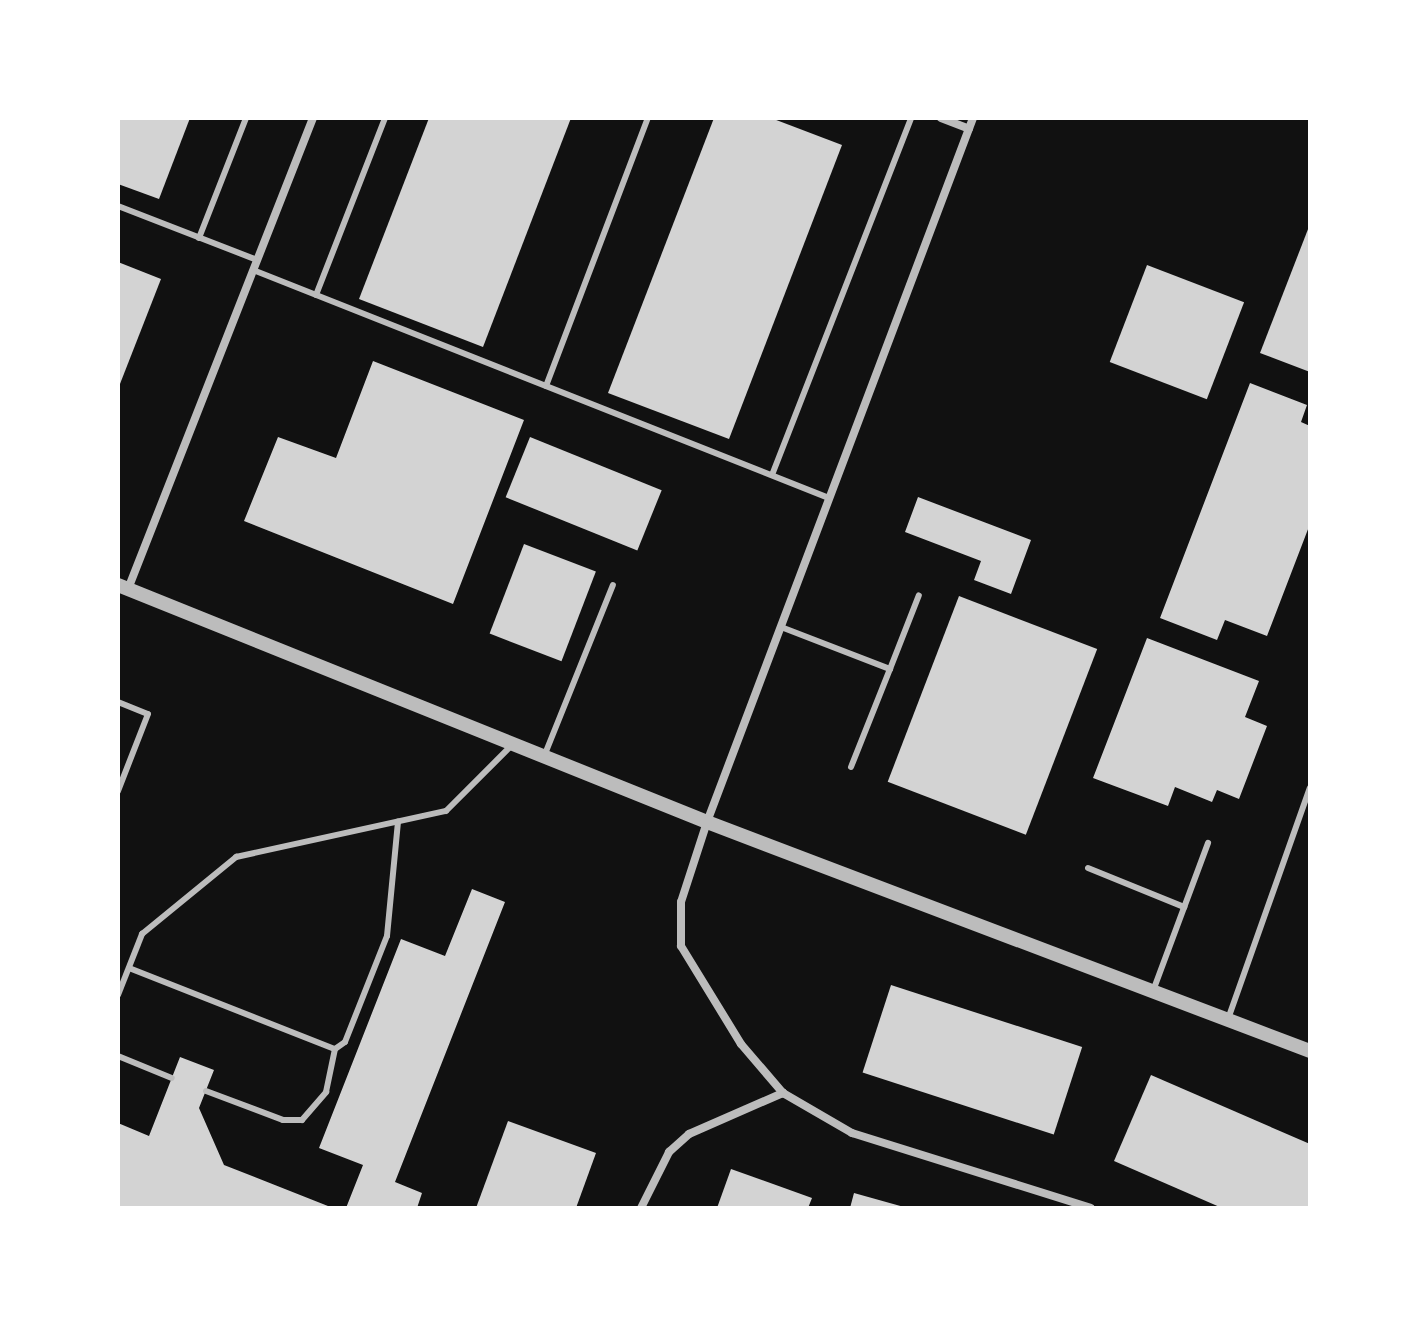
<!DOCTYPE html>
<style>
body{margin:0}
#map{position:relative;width:1428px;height:1326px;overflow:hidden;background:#111;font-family:Jost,sans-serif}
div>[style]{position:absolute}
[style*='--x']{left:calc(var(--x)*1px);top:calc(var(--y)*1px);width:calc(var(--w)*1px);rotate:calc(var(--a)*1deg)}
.building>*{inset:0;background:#d3d3d3;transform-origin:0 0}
.service>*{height:6px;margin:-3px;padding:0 3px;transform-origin:3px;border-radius:3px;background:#bcbcbc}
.minor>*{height:8px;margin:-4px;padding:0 4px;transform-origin:4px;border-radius:4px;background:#bcbcbc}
.tertiary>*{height:14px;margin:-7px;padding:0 7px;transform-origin:7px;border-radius:7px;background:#bcbcbc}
span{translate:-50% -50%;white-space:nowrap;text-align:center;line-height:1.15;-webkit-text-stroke:6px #fff;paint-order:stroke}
.frame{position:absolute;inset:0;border:120px solid #fff;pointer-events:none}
</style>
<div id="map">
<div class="building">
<div style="clip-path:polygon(118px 118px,190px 118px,159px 199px,118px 184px)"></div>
<div style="clip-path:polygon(429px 118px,571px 118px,483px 347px,359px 299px)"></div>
<div style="clip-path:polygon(714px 118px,771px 118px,842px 145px,729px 439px,608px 393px)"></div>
<div style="clip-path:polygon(1310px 224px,1310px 372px,1260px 353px)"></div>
<div style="clip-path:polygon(118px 262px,161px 279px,118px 389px)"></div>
<div style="left:1147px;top:265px;width:104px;height:104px;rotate:21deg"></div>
<div style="clip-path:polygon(373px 361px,524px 420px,453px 604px,244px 521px,278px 437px,336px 458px)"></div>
<div style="clip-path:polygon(1250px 383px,1307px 405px,1301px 422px,1310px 426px,1310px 524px,1267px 636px,1225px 620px,1217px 640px,1160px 618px)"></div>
<div style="left:530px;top:437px;width:142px;height:65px;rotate:22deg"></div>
<div style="clip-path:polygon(918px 497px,1031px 540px,1011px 594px,974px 580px,981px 561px,905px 532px)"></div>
<div style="left:524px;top:544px;width:77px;height:96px;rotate:21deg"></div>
<div style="left:959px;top:596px;width:148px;height:199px;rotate:21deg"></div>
<div style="clip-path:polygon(1147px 638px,1259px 681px,1245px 717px,1267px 726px,1239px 799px,1217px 790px,1212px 802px,1175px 787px,1168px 806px,1093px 778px)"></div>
<div style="clip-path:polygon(472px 889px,505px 902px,395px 1182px,422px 1193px,417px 1208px,346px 1208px,363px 1165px,319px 1148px,401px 939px,445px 956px)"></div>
<div style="left:891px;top:985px;width:201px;height:92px;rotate:18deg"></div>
<div style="clip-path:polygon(180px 1057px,214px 1070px,199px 1108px,224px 1165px,333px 1208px,118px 1208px,118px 1123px,149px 1136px)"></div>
<div style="clip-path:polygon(1151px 1075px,1310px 1144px,1310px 1208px,1222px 1208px,1114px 1161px)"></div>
<div style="clip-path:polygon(508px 1121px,596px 1153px,576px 1208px,476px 1208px)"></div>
<div style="clip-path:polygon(731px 1169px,812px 1198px,808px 1208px,717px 1208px)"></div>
<div style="clip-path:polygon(854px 1193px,904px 1207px,903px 1208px,850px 1208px)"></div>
</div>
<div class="service">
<div style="--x:118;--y:206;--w:149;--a:21.2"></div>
<div style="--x:199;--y:238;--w:129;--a:-68.6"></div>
<div style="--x:253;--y:270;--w:619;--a:21.6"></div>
<div style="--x:316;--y:295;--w:190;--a:-68.7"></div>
<div style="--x:546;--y:386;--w:287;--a:-69.2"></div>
<div style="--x:772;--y:475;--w:383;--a:-68.7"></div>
<div style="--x:781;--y:627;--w:117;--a:21.1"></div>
<div style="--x:890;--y:669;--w:79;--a:-68.6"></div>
<div style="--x:118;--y:702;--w:32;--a:22"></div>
<div style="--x:148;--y:714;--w:83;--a:111.3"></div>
<div style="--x:545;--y:754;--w:182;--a:-68.1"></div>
<div style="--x:851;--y:767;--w:105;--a:-68.3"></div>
<div style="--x:1088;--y:868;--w:104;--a:22.1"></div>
<div style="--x:129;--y:968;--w:221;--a:21.5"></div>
<div style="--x:335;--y:1049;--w:12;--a:-35"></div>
<div style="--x:345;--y:1042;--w:114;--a:-68.4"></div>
<div style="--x:387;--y:936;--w:115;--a:-84.5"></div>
<div style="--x:1153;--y:991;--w:158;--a:-69.6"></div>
<div style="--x:118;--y:995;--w:66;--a:-68.5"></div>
<div style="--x:142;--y:934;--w:122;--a:-39.3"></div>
<div style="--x:236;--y:857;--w:215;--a:-12.4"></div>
<div style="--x:446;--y:811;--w:93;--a:-45"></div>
<div style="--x:1228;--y:1019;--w:245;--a:-70.5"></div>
<div style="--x:118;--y:1056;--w:58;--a:22.2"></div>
<div style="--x:206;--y:1091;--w:82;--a:20.6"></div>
<div style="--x:283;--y:1120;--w:19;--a:0"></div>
<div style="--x:302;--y:1120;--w:37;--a:-49"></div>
<div style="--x:326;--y:1092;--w:44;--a:-78.2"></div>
</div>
<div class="minor">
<div style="--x:941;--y:118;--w:30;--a:21"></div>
<div style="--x:973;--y:118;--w:753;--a:110.7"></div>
<div style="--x:707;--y:822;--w:84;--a:108"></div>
<div style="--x:681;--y:902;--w:44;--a:90"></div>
<div style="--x:681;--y:946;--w:115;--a:58.5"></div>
<div style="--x:741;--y:1044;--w:65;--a:49.4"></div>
<div style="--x:783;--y:1093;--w:80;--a:30.1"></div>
<div style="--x:852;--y:1133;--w:250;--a:17.4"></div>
<div style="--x:128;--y:589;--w:506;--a:-68.56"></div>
<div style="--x:641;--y:1208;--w:63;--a:-63.4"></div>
<div style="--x:669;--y:1152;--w:27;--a:-42"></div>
<div style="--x:689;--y:1134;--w:103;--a:-23.6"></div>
</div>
<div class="tertiary">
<div style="--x:118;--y:585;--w:635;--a:21.92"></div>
<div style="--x:707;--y:822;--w:645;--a:20.8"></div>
</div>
<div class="frame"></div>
</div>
